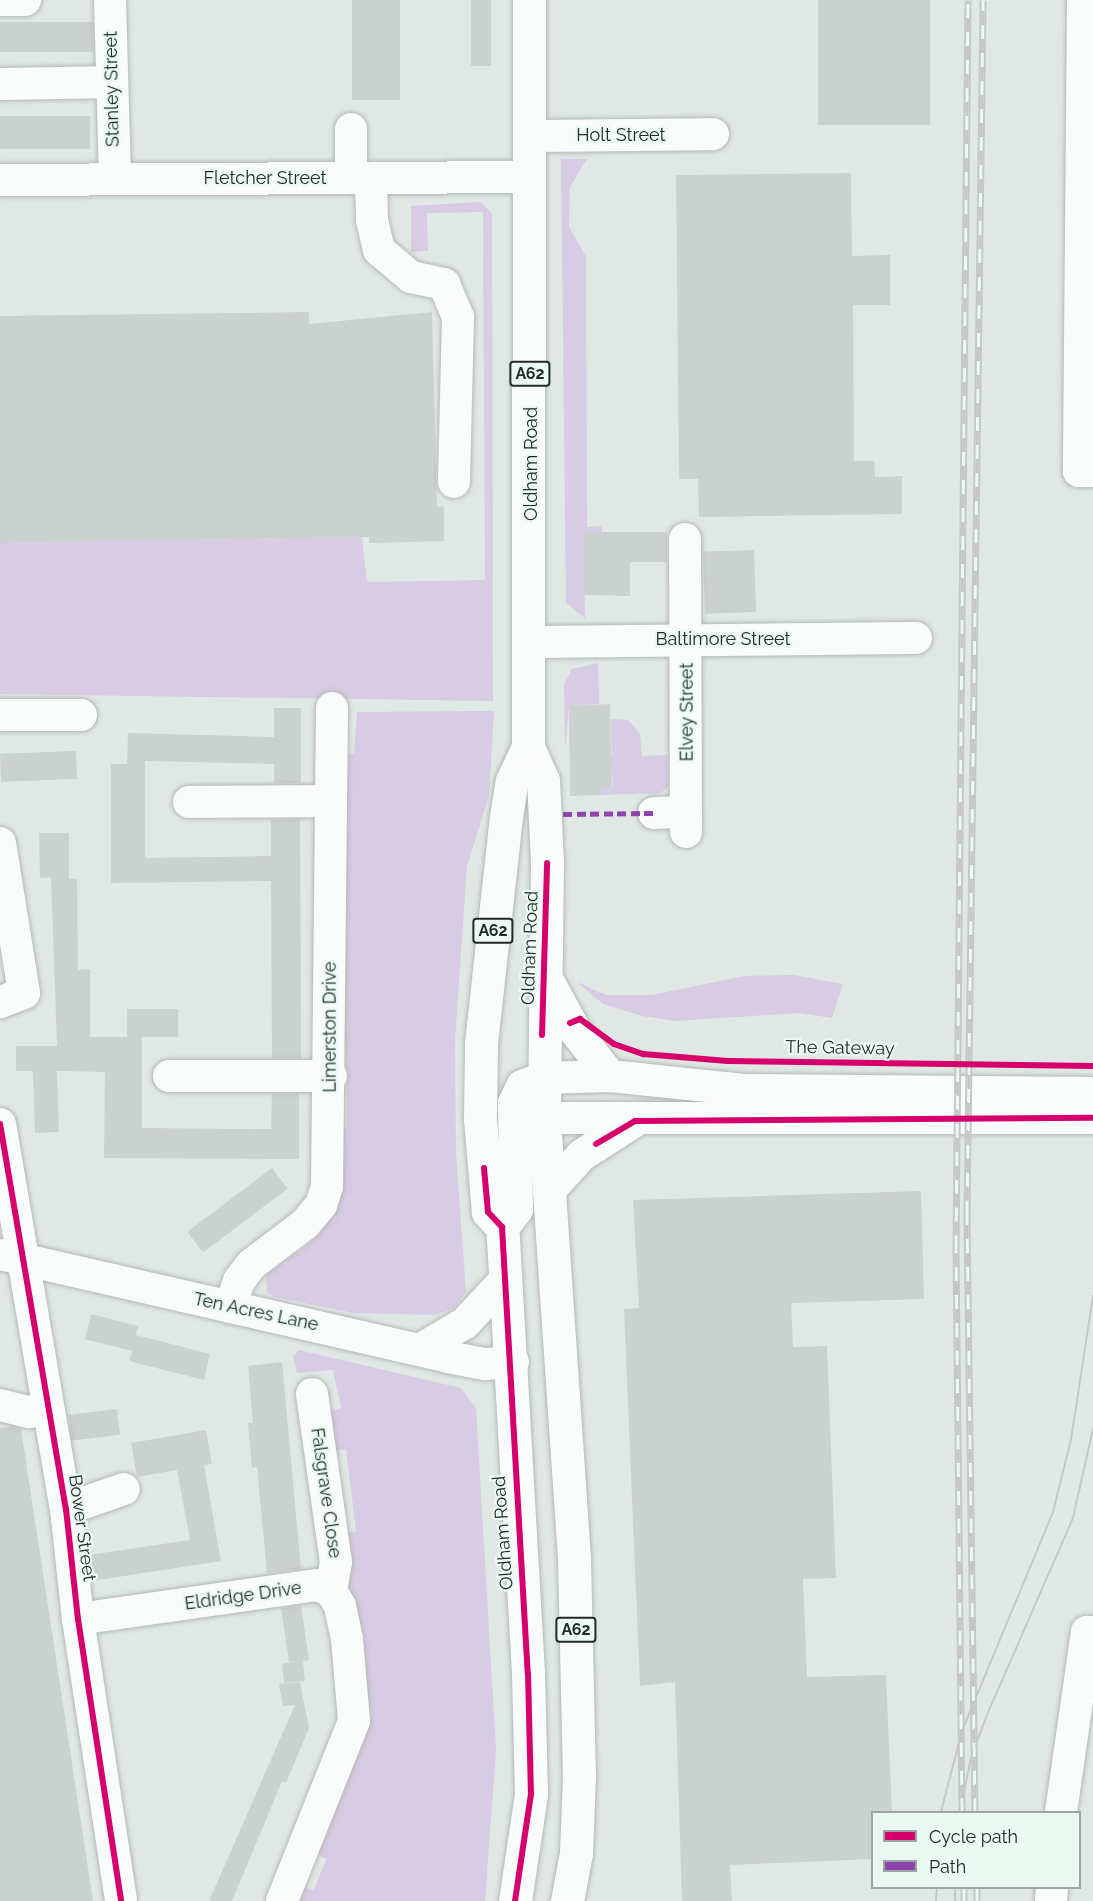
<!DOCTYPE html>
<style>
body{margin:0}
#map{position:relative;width:1093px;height:1901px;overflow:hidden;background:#e0e8e5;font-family:Raleway,sans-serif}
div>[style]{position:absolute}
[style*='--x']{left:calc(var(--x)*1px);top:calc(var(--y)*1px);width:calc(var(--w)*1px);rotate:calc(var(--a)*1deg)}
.green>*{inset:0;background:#d8cbe4}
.building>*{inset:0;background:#cbd1cf;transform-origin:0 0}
.roads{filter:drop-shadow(0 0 2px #b3b9b7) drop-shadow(0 0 2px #b3b9b7)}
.minor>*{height:32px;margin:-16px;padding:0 16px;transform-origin:16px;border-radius:16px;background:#fafcfb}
.highway>*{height:33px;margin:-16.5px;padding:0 16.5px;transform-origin:16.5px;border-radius:16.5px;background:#fafcfb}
.tram>*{height:1.5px;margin:-0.75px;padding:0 0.75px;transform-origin:0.75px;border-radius:0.75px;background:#c5c8c6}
.rail>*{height:7px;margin-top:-3.5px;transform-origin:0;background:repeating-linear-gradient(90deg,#eafaf3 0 14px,#c5c8c6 0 28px);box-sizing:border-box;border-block:2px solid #c5c8c6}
.quiet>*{height:4.5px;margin-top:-2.25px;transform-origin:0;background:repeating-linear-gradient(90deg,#8e44ad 0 9px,transparent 0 13.5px)}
.cycleway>*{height:6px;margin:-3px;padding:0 3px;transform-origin:3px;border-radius:3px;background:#d6006c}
span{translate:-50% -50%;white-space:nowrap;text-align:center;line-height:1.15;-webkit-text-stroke:4.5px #eafaf3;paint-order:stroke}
.shield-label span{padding:2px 4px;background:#eafaf3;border:2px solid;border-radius:4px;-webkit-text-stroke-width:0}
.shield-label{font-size:16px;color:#242a28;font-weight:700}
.street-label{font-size:18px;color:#242a28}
.legend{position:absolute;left:871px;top:1811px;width:210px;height:78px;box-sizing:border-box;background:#eafaf3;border:2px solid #9ba7a2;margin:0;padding:8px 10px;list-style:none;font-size:18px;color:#242a28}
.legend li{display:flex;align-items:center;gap:12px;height:30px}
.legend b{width:30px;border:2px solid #9ba7a2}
</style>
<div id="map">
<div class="green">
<div style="clip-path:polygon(561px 159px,587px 159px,570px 187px,569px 227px,586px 256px,587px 527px,601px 526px,602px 532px,584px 532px,585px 618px,566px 603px)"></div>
<div style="clip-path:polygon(481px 202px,492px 214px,493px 701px,0 694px,0 543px,362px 537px,367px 582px,485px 580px,483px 212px,427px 213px,428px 251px,411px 252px,411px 206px)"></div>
<div style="clip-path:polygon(598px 663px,599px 704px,569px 706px,565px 750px,564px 684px,572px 669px)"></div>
<div style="clip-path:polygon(494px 711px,489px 796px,467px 866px,455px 1040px,456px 1153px,466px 1292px,454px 1308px,435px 1315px,354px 1313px,275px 1297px,267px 1292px,266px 1275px,315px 1239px,339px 1129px,347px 1127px,346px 1044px,339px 1044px,340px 758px,354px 753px,357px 712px)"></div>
<div style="clip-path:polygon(611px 719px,628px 720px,640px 734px,642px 756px,668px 755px,668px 787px,661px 793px,601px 795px,601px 788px,613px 787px,612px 771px,600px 772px,600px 757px,612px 756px)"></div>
<div style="clip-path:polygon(794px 975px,843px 984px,832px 1018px,799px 1013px,675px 1021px,642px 1016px,603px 1004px,577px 982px,606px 995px,652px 995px,744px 976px)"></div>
<div style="clip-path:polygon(299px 1350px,461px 1388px,476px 1408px,496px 1750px,485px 1901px,293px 1901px,298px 1885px,314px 1890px,326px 1859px,312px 1852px,365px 1700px,341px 1534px,356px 1531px,346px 1449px,330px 1452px,324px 1413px,341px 1408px,333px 1370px,297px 1373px,293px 1356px)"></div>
</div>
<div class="building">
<div style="left:352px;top:0;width:48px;height:100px"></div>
<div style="left:471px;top:0;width:20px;height:66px"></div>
<div style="left:818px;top:0;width:112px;height:125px"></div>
<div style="left:93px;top:22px;width:30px;height:93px;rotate:90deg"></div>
<div style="left:90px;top:116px;width:33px;height:90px;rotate:90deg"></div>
<div style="clip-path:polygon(851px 173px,852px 256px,890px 255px,890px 305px,853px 305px,854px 461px,874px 461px,875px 477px,902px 476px,902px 514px,699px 517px,698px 479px,679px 479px,676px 175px)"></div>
<div style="clip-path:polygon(309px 312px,309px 324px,432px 312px,437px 507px,444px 506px,444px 541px,369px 543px,369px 537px,0 543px,0 316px)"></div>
<div style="clip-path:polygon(584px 532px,667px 532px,667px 562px,630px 562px,630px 596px,584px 595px)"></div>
<div style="left:754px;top:550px;width:62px;height:51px;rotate:88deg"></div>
<div style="clip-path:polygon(610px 704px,612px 787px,601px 788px,601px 795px,570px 796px,569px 706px)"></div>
<div style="clip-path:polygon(274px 708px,301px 708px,301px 783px,274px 783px,274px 764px,145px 761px,145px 858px,271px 856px,271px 819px,300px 819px,301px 1058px,272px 1058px,271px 881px,111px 883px,111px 764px,127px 764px,128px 733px,274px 737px)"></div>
<div style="left:76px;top:751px;width:28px;height:76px;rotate:88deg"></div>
<div style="clip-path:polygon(39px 833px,69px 833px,69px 879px,77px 879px,78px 970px,90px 969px,90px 1037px,142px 1037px,142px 1128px,271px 1129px,272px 1094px,299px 1094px,299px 1159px,104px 1158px,105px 1072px,57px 1071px,59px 1132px,35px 1133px,33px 1071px,16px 1071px,16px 1046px,57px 1046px,51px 877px,40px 878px)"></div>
<div style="left:127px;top:1009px;width:51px;height:28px"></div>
<div style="left:272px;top:1168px;width:26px;height:106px;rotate:53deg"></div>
<div style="clip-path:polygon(921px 1191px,924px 1299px,791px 1303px,793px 1347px,827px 1346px,836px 1578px,803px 1579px,807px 1677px,886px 1675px,892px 1812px,873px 1812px,873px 1859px,730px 1865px,732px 1901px,682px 1901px,675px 1682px,640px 1686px,624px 1309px,639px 1308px,633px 1200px)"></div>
<div style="clip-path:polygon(91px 1314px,138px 1326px,136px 1335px,210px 1354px,204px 1380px,129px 1361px,132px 1351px,85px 1339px)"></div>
<div style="clip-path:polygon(282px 1362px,301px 1569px,267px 1573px,257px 1467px,252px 1468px,248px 1423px,253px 1423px,248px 1366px)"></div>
<div style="left:117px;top:1409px;width:26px;height:49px;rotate:83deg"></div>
<div style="clip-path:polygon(12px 1426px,21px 1429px,93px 1901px,0 1901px,0 1428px)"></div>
<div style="clip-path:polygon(206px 1430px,212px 1464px,204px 1465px,221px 1561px,92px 1581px,89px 1555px,190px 1540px,177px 1470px,137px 1477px,131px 1443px)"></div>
<div style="clip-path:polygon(301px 1606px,309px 1660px,303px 1661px,305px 1681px,284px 1683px,282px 1664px,298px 1661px,289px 1662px,281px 1608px)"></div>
<div style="clip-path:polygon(300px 1682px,309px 1728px,286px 1783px,282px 1781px,232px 1901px,209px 1901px,295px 1705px,283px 1706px,279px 1684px)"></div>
</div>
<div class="roads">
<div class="minor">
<div style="--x:0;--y:0;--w:25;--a:0"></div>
<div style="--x:110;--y:0;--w:178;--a:88.4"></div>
<div style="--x:1083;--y:0;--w:471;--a:90.5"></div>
<div style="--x:1079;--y:471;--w:14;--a:0"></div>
<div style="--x:0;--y:84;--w:112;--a:-1"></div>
<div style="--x:351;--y:129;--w:49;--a:90"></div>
<div style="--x:530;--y:136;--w:183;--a:-0.6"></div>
<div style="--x:371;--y:178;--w:42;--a:88.6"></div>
<div style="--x:372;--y:220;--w:31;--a:77"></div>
<div style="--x:379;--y:250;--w:42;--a:40.2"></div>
<div style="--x:411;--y:277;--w:34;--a:12"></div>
<div style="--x:444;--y:284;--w:36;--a:67"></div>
<div style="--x:458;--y:317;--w:165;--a:91.4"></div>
<div style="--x:0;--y:180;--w:530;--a:-0.32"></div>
<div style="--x:685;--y:539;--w:293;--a:89.8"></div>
<div style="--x:530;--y:642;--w:386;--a:-0.6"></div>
<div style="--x:0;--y:715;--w:81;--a:0"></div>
<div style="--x:189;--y:802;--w:141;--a:-0.4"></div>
<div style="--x:654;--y:813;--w:32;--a:-2"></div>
<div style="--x:0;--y:843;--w:152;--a:80.9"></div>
<div style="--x:24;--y:993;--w:26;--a:159"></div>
<div style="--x:546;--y:977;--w:63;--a:61.4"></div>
<div style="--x:576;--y:1032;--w:56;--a:52.3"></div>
<div style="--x:169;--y:1076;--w:162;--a:0"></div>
<div style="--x:543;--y:1078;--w:67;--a:-1.7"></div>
<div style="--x:610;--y:1076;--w:137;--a:5.9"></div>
<div style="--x:746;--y:1090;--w:347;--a:0.5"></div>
<div style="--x:544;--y:1118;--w:549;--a:0"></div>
<div style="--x:0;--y:1124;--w:391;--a:80.3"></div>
<div style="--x:66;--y:1509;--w:111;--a:83.8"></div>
<div style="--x:78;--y:1619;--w:285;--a:81.3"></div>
<div style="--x:550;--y:1190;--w:47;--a:-47.6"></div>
<div style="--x:582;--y:1155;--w:63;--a:-32.7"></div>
<div style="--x:4;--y:1255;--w:456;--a:12.9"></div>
<div style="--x:448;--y:1357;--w:38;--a:11"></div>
<div style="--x:485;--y:1364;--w:28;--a:-4"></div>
<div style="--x:230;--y:1307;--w:28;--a:-71"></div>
<div style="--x:239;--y:1281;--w:21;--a:-53"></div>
<div style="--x:252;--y:1264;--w:66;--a:-37"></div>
<div style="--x:305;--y:1224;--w:25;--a:-50"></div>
<div style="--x:321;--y:1205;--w:19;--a:-72"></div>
<div style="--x:327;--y:1187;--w:479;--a:-89.4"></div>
<div style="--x:423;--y:1348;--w:49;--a:-30.8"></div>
<div style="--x:465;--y:1323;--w:60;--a:-47"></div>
<div style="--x:312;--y:1394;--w:170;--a:81.9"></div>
<div style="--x:336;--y:1562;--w:29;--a:100"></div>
<div style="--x:0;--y:1405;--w:30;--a:14"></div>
<div style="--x:29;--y:1412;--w:18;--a:-9"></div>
<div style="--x:66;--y:1509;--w:61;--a:-19"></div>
<div style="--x:78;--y:1619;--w:242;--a:-8.1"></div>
<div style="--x:318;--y:1585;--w:14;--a:25"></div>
<div style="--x:331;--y:1591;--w:17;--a:59"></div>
<div style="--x:340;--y:1606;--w:34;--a:78"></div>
<div style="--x:347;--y:1639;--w:82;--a:85.1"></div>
<div style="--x:354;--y:1721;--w:194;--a:111.8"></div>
<div style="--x:1061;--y:1812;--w:182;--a:-81.8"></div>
<div style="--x:1087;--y:1632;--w:6;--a:0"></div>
<div style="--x:1051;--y:1901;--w:13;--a:-86"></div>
</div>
<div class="highway">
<div style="--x:528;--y:747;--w:36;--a:66"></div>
<div style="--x:543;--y:780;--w:83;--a:87.2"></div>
<div style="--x:547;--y:863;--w:255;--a:90.7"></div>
<div style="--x:544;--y:1118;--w:441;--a:86.1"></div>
<div style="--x:574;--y:1558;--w:218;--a:88.7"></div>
<div style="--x:579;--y:1776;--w:77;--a:92.2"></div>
<div style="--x:576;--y:1853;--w:49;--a:100.6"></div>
<div style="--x:502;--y:1227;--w:23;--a:-52"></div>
<div style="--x:516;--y:1209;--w:106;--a:-91.1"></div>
<div style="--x:514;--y:1103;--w:19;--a:-65"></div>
<div style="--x:522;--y:1086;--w:22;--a:-21"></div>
<div style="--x:515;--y:1901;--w:108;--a:-81.5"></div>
<div style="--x:531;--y:1794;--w:121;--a:-91.4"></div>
<div style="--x:528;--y:1673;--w:447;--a:-93.3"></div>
<div style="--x:502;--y:1227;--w:21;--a:-133"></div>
<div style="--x:488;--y:1212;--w:93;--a:-94.9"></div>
<div style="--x:480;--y:1119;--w:76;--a:-89.2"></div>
<div style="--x:481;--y:1043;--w:227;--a:-83.7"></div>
<div style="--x:506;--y:817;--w:36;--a:-81"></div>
<div style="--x:512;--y:781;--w:38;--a:-65"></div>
<div style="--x:528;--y:747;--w:747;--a:-89.92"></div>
</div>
</div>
<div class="tram">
<div style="--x:941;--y:1812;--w:84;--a:-75.5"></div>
<div style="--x:962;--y:1731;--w:237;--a:-67.4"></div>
<div style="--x:1053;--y:1512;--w:74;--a:-76"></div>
<div style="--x:1071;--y:1440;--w:145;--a:-81.3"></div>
<div style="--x:960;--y:1812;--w:55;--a:-78.5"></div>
<div style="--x:971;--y:1758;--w:46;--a:-69.6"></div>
<div style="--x:987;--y:1715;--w:215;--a:-66.4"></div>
<div style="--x:1073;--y:1518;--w:91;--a:-77.3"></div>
<div style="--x:936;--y:1901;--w:13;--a:-86"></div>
<div style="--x:955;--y:1901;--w:13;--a:-90"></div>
</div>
<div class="rail">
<div style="--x:962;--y:1812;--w:563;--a:-90.61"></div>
<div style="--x:956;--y:1249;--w:1249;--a:-89.45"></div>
<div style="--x:975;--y:1812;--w:598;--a:-90.77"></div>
<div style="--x:967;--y:1214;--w:1214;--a:-89.24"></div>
<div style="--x:964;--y:1888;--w:13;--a:90"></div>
<div style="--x:977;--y:1888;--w:13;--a:90"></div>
</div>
<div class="quiet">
<div style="--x:563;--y:814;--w:91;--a:-0.6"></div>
</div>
<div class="cycleway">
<div style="--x:570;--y:1023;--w:11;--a:-22"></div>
<div style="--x:580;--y:1019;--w:42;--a:36.3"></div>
<div style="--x:614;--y:1044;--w:31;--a:19"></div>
<div style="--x:643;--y:1054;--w:85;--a:4.7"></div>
<div style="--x:728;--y:1061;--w:365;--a:0.8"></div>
<div style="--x:542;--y:1035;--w:172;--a:-88.3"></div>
<div style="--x:0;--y:1124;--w:391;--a:80.3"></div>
<div style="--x:66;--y:1509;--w:111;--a:83.8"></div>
<div style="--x:78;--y:1619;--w:285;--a:81.3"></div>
<div style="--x:596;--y:1144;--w:45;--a:-30.5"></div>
<div style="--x:635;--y:1121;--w:458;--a:-0.4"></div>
<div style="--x:484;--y:1168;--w:44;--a:84.8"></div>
<div style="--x:488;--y:1212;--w:21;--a:47"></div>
<div style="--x:502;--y:1227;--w:447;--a:86.7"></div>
<div style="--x:528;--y:1673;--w:121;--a:88.6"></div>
<div style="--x:531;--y:1794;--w:108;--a:98.5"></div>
</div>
<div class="shield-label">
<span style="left:530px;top:374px">A62</span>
<span style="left:493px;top:931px">A62</span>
<span style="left:576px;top:1630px">A62</span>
</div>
<div class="street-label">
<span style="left:112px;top:89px;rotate:-91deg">Stanley Street</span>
<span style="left:621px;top:135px">Holt Street</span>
<span style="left:265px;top:178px">Fletcher Street</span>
<span style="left:531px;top:464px;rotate:-90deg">Oldham Road</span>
<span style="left:723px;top:639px">Baltimore Street</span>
<span style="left:687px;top:712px;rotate:-90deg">Elvey Street</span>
<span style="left:530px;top:948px;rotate:-88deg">Oldham Road</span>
<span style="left:330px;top:1027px;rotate:-90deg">Limerston Drive</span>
<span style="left:840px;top:1048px;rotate:1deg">The Gateway</span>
<span style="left:256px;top:1312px;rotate:12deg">Ten Acres Lane</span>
<span style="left:326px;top:1493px;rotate:82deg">Falsgrave Close</span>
<span style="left:82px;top:1528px;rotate:82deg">Bower Street</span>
<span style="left:503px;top:1533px;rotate:-94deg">Oldham Road</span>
<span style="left:243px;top:1596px;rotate:-8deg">Eldridge Drive</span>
</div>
<ul class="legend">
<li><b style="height:8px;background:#d6006c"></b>Cycle path</li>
<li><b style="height:8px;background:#8e44ad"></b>Path</li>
</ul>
</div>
